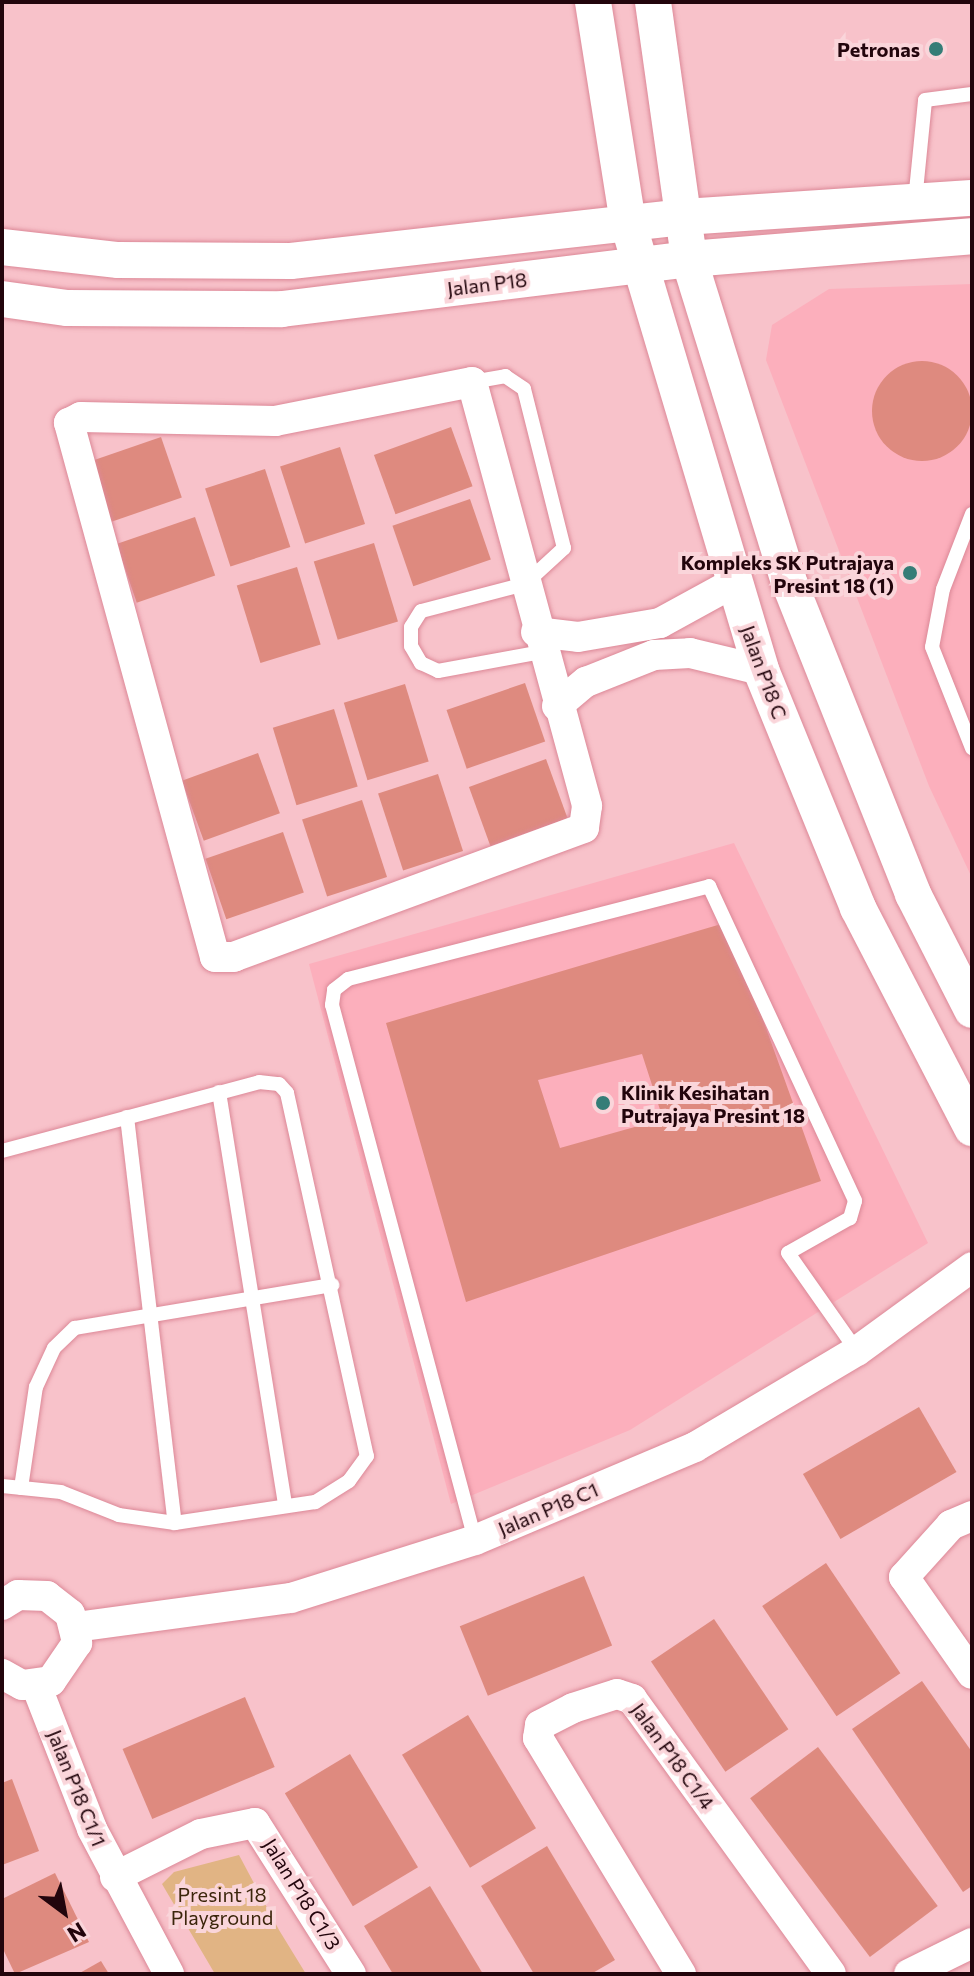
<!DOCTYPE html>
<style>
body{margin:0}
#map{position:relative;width:974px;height:1976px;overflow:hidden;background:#f8c2ca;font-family:Commissioner,sans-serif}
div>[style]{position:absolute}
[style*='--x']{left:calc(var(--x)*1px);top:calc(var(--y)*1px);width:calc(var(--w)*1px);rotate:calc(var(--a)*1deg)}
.built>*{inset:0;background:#fcafbc}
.green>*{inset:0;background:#e1b484}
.building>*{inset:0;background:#de8a7f;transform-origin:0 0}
.round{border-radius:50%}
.roads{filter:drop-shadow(0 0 2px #dc8897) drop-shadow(0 0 2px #dc8897)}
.service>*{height:14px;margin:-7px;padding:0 7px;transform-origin:7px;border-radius:7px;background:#fff}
.minor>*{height:30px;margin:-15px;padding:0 15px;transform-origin:15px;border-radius:15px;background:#fff}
.tertiary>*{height:36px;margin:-18px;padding:0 18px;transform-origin:18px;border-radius:18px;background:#fff}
.dots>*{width:22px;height:22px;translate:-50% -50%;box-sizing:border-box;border:4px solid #fad5da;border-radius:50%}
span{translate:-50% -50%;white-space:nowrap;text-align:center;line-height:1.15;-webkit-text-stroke:8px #fad5da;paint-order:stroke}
.poi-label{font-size:20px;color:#22050c;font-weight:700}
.right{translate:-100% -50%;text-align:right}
.left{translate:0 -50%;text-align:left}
.street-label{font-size:20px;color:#22050c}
.park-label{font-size:20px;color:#3b250b}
.frame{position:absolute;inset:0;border:4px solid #22050c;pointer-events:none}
.north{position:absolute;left:24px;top:1872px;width:80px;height:80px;-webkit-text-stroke:6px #fad5da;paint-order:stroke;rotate:148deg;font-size:22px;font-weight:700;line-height:32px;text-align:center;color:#22050c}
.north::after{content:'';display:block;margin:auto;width:28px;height:36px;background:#22050c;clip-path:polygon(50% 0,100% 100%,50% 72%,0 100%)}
</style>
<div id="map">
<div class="built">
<div style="clip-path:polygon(972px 284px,972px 878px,929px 786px,766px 360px,772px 325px,829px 289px)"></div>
<div style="clip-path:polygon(734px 843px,928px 1243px,630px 1430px,451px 1504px,309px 964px)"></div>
</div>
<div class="green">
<div style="clip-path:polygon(239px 1855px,279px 1930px,306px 1974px,215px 1974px,162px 1884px,174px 1872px)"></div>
</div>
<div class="building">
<div class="round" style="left:872px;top:361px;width:100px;height:100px"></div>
<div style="left:451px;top:427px;width:63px;height:82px;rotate:70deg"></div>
<div style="left:161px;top:437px;width:64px;height:82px;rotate:71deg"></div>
<div style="left:340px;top:447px;width:81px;height:63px;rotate:72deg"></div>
<div style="left:265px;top:469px;width:82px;height:63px;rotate:72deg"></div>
<div style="left:470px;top:499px;width:64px;height:82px;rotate:71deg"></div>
<div style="left:195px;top:517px;width:62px;height:83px;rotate:71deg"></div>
<div style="left:374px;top:543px;width:82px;height:63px;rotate:73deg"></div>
<div style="left:297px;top:567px;width:81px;height:63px;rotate:73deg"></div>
<div style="left:525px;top:683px;width:62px;height:83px;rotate:71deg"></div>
<div style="left:405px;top:684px;width:81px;height:64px;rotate:73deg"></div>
<div style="left:334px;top:709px;width:81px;height:64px;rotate:73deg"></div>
<div style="left:258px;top:753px;width:64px;height:81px;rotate:70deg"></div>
<div style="left:546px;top:759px;width:63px;height:82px;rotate:70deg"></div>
<div style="left:438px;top:774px;width:81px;height:63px;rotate:72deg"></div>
<div style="left:362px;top:800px;width:81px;height:63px;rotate:72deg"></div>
<div style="left:283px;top:832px;width:64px;height:82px;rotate:71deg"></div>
<div style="clip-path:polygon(evenodd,728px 922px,821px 1181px,466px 1302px,386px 1023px,728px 922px,642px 1054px,663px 1119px,560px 1148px,538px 1080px,642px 1054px)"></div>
<div style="left:919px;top:1407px;width:75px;height:134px;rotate:60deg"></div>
<div style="left:826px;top:1563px;width:133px;height:77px;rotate:56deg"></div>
<div style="left:584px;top:1576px;width:75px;height:134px;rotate:68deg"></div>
<div style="left:714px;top:1619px;width:133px;height:76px;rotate:56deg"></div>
<div style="clip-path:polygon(922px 1681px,972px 1752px,972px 1886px,963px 1892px,852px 1729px)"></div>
<div style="left:245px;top:1697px;width:76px;height:133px;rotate:67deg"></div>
<div style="left:468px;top:1715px;width:132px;height:77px;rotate:59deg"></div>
<div style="left:818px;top:1747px;width:199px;height:85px;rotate:53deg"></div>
<div style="left:350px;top:1754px;width:132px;height:76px;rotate:59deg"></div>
<div style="clip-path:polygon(12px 1779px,39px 1851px,2px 1865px,2px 1783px)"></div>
<div style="clip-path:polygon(547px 1846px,615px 1960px,591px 1974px,534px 1974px,481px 1886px)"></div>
<div style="clip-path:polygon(55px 1873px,89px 1942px,15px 1974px,2px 1947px,2px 1899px)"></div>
<div style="clip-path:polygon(430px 1886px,483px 1974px,393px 1974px,364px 1926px)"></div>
<div style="clip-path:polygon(101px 1961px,109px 1974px,78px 1974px)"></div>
</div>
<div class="roads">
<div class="service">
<div style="--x:915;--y:201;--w:101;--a:-84.3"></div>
<div style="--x:925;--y:100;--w:47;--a:-7.3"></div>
<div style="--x:472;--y:382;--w:34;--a:-10"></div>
<div style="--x:505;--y:376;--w:23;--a:34"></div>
<div style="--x:524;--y:389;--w:164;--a:75.9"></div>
<div style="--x:564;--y:548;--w:53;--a:137.3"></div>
<div style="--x:525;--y:584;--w:107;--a:165.4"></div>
<div style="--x:421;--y:611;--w:19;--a:122"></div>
<div style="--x:411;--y:627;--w:19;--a:90"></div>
<div style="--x:411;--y:646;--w:20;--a:60"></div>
<div style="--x:421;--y:663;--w:19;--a:25"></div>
<div style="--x:438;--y:671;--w:106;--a:-10.4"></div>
<div style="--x:972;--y:514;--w:80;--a:111.1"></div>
<div style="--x:943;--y:589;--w:59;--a:100.7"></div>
<div style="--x:932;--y:647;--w:109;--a:68.4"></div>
<div style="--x:219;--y:1092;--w:419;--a:80.9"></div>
<div style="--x:127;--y:1117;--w:409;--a:83.3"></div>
<div style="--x:2;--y:1151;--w:266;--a:-15"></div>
<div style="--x:259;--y:1082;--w:20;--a:6"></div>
<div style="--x:279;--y:1084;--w:12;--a:48"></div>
<div style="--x:287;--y:1093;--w:372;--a:77.6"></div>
<div style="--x:367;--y:1456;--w:31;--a:126"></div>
<div style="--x:349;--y:1481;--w:40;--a:148"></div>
<div style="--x:315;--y:1502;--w:142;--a:171.5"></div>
<div style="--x:175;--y:1523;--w:57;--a:-171.9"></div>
<div style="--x:119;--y:1515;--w:62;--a:-158.4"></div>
<div style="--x:61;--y:1492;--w:59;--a:-174.2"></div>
<div style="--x:21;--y:1488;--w:102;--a:-81.6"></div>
<div style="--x:36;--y:1387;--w:43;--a:-65.2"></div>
<div style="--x:54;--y:1348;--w:29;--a:-44"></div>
<div style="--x:75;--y:1328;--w:261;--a:-9.5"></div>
<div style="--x:475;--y:1540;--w:554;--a:-104.96"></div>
<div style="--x:332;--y:1005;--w:15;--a:-82"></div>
<div style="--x:334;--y:990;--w:18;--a:-38"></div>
<div style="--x:348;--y:979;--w:373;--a:-14.4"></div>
<div style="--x:709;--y:886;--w:347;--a:65.1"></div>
<div style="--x:855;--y:1201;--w:18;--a:106"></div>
<div style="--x:850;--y:1218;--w:71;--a:150.6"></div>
<div style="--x:788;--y:1253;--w:120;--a:54.9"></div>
</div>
<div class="minor">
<div style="--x:472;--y:382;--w:439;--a:74.8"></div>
<div style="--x:587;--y:806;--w:22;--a:98"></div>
<div style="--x:584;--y:828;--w:373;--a:159.8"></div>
<div style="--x:234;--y:957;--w:19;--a:180"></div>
<div style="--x:215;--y:957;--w:554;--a:-105.29"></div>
<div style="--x:69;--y:423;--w:13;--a:-27"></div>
<div style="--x:81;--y:417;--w:194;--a:1.2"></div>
<div style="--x:275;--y:421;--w:201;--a:-11.2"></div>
<div style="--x:536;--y:632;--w:42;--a:6.8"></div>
<div style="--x:578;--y:637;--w:83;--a:-9.7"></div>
<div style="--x:660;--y:623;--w:83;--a:-28.7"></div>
<div style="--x:557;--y:706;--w:38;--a:-40"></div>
<div style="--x:586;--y:682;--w:73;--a:-21.7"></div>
<div style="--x:654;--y:655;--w:36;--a:-3"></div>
<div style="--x:690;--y:653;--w:73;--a:13.5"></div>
<div style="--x:972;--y:1516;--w:23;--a:157"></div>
<div style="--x:951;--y:1525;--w:70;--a:132.1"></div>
<div style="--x:904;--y:1577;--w:118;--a:55"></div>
<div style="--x:2;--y:1605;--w:19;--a:-32"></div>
<div style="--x:18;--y:1595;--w:29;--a:2"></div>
<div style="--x:47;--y:1596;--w:29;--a:38"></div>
<div style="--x:70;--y:1614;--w:30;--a:76"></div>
<div style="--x:77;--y:1643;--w:46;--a:124.4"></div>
<div style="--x:51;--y:1681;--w:29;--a:172"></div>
<div style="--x:22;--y:1685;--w:23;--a:-151"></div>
<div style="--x:76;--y:1627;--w:217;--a:-7.7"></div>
<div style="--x:291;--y:1598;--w:193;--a:-17.5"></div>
<div style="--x:475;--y:1540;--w:239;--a:-22.9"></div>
<div style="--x:695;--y:1447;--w:188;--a:-30.7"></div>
<div style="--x:857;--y:1351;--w:142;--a:-36.1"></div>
<div style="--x:36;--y:1685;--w:155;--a:68.7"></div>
<div style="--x:92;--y:1829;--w:164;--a:62"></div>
<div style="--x:115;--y:1877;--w:96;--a:-26.6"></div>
<div style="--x:201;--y:1834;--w:55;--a:-11.5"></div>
<div style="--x:255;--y:1823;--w:179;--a:57.6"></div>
<div style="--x:681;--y:1974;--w:276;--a:-121.2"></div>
<div style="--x:538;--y:1738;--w:13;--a:-81"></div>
<div style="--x:540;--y:1725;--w:37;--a:-27"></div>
<div style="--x:573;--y:1708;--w:46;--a:-17.7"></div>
<div style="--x:617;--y:1694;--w:16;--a:18"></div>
<div style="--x:632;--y:1699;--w:339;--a:54.1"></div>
<div style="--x:909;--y:1974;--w:70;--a:-26.2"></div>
</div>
<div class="tertiary">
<div style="--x:593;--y:2;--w:224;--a:81"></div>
<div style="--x:628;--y:223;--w:466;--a:73.4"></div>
<div style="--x:761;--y:670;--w:257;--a:67.8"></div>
<div style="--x:858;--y:908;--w:248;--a:62.6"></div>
<div style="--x:653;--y:2;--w:260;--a:82"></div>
<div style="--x:689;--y:259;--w:338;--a:72.8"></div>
<div style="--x:789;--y:582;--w:336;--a:68.3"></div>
<div style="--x:913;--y:894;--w:130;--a:63"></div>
<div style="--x:2;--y:247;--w:117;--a:6.4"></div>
<div style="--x:118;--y:260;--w:173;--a:0.3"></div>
<div style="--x:291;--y:261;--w:394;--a:-6.4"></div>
<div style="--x:683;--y:217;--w:290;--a:-3.8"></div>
<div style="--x:2;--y:299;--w:66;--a:7.9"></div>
<div style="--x:67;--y:308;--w:215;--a:0.3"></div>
<div style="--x:282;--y:309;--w:410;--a:-7"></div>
<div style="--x:689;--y:259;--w:284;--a:-4.6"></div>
</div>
</div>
<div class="dots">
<div style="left:936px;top:49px;background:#357d77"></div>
<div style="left:910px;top:573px;background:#357d77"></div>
<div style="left:603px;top:1103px;background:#357d77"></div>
</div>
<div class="poi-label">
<span class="right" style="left:920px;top:49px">Petronas</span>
<span class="right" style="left:894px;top:574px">Kompleks SK Putrajaya<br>Presint 18 (1)</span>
<span class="left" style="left:621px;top:1104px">Klinik Kesihatan<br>Putrajaya Presint 18</span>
</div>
<div class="street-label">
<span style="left:487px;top:284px;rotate:-7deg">Jalan P18</span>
<span style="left:764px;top:672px;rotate:70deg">Jalan P18 C</span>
<span style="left:548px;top:1509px;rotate:-23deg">Jalan P18 C1</span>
<span style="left:673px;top:1756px;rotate:54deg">Jalan P18 C1/4</span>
<span style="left:77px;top:1788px;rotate:68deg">Jalan P18 C1/1</span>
<span style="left:302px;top:1894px;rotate:58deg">Jalan P18 C1/3</span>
</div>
<div class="park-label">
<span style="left:222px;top:1906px">Presint 18<br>Playground</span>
</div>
<div class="frame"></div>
<div class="north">N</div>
</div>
